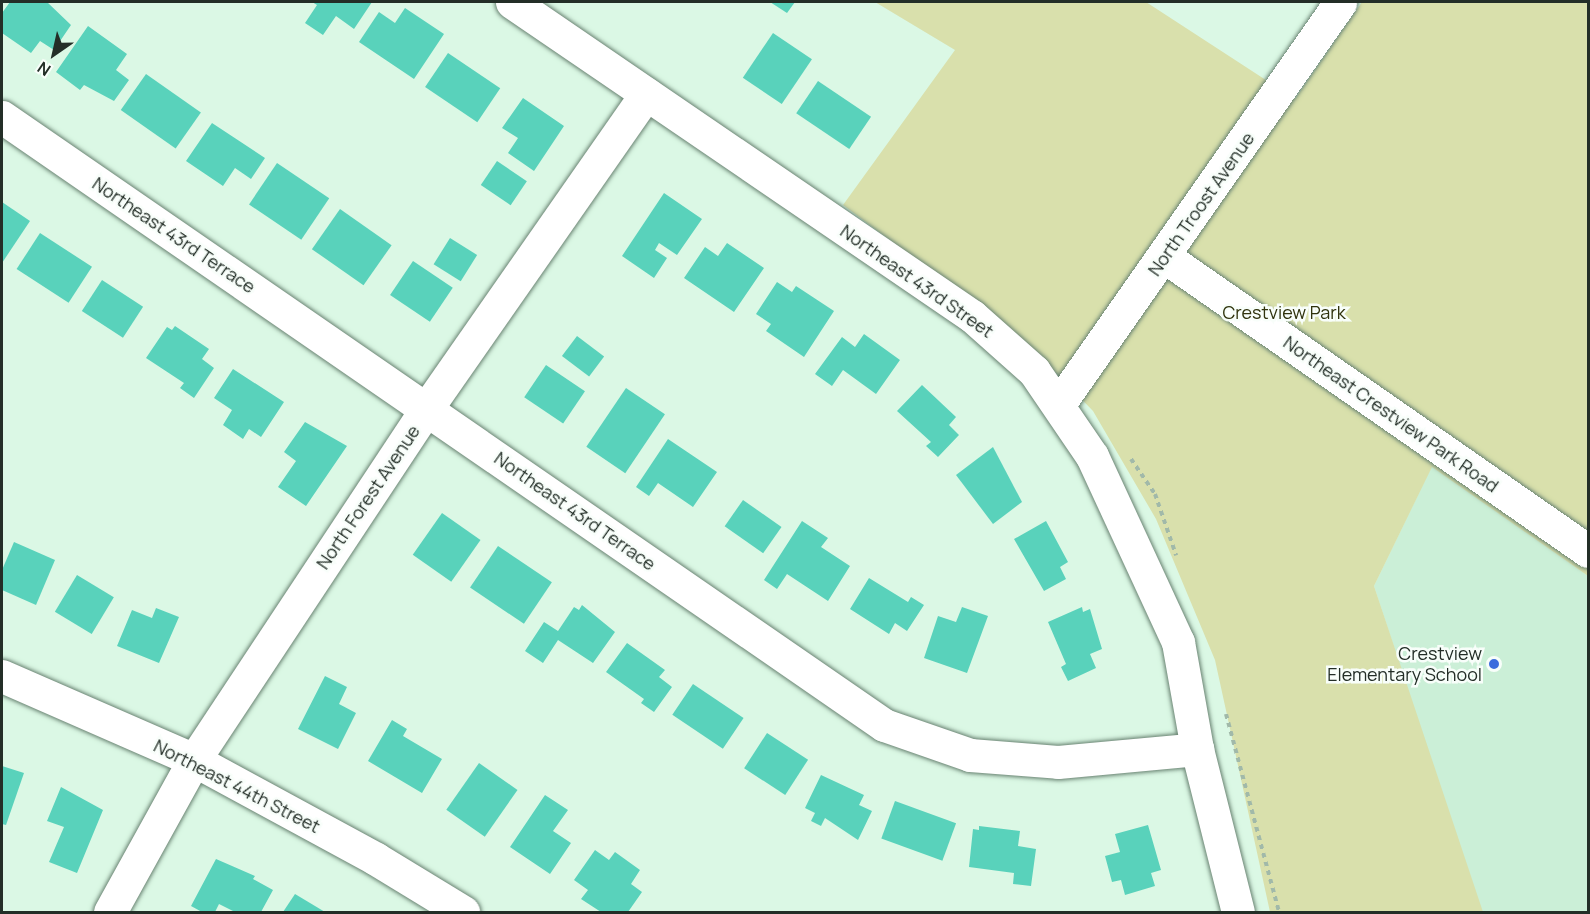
<!DOCTYPE html>
<style>
body{margin:0}
#map{position:relative;width:1590px;height:914px;overflow:hidden;background:#dbf8e5;font-family:Manrope,sans-serif}
div>[style]{position:absolute}
[style*='--x']{left:calc(var(--x)*1px);top:calc(var(--y)*1px);width:calc(var(--w)*1px);rotate:calc(var(--a)*1deg)}
.built>*{inset:0;background:#cbefd7}
.green>*{inset:0;background:#d9e0ac}
.building>*{inset:0;background:#59d2bb;transform-origin:0 0}
.path>*{height:4px;margin-top:-2px;transform-origin:0;background:repeating-linear-gradient(90deg,#a1b9a9 0 4.5px,transparent 0 9px)}
.roads{filter:drop-shadow(0 0 2px #698372) drop-shadow(0 0 2px #698372)}
.minor>*{height:33px;margin:-16.5px;padding:0 16.5px;transform-origin:16.5px;border-radius:16.5px;background:#fff}
.dots>*{width:16px;height:16px;translate:-50% -50%;box-sizing:border-box;border:3px solid #f8fefa;border-radius:50%}
span{translate:-50% -50%;white-space:nowrap;text-align:center;line-height:1.15;-webkit-text-stroke:5px #f8fefa;paint-order:stroke}
.street-label{font-size:18px;color:#232e27}
.park-label{font-size:18px;color:#30330d}
.poi-label{font-size:18px;color:#232e27}
.right{translate:-100% -50%;text-align:right}
.frame{position:absolute;inset:0;border:3px solid #232e27;pointer-events:none}
.north{position:absolute;left:24px;top:24px;width:60px;height:60px;-webkit-text-stroke:4px #f8fefa;paint-order:stroke;rotate:214deg;font-size:16px;font-weight:700;line-height:24px;text-align:center;color:#232e27}
.north::after{content:'';display:block;margin:auto;width:21px;height:27px;background:#232e27;clip-path:polygon(50% 0,100% 100%,50% 72%,0 100%)}
</style>
<div id="map">
<div class="built">
<div style="clip-path:polygon(1432px 466px,1588px 576px,1588px 912px,1481px 912px,1374px 586px)"></div>
</div>
<div class="green">
<div style="clip-path:polygon(875px 2px,1146px 2px,1295px 99px,1362px 2px,1588px 2px,1588px 576px,1432px 467px,1374px 586px,1483px 912px,1270px 912px,1215px 660px,1156px 519px,1093px 411px,1025px 341px,843px 205px,955px 50px)"></div>
</div>
<div class="building">
<div style="clip-path:polygon(10px 2px,47px 2px,71px 25px,54px 50px,40px 41px,31px 53px,2px 33px,2px 13px)"></div>
<div style="clip-path:polygon(312px 2px,372px 2px,354px 29px,336px 16px,323px 35px,305px 23px,317px 5px)"></div>
<div style="clip-path:polygon(770px 2px,795px 2px,787px 13px)"></div>
<div style="clip-path:polygon(405px 8px,444px 34px,414px 79px,359px 42px,379px 12px,395px 23px)"></div>
<div style="clip-path:polygon(88px 26px,127px 54px,116px 70px,129px 80px,114px 101px,84px 85px,80px 90px,56px 72px)"></div>
<div style="left:773px;top:33px;width:47px;height:54px;rotate:34deg"></div>
<div style="left:448px;top:53px;width:63px;height:41px;rotate:34deg"></div>
<div style="left:146px;top:74px;width:67px;height:44px;rotate:35deg"></div>
<div style="left:818px;top:81px;width:64px;height:39px;rotate:34deg"></div>
<div style="clip-path:polygon(523px 98px,564px 126px,534px 171px,508px 153px,518px 138px,502px 128px)"></div>
<div style="clip-path:polygon(212px 123px,265px 158px,251px 179px,235px 168px,223px 186px,186px 161px)"></div>
<div style="left:497px;top:161px;width:36px;height:29px;rotate:34deg"></div>
<div style="left:277px;top:163px;width:63px;height:50px;rotate:34deg"></div>
<div style="clip-path:polygon(664px 193px,702px 219px,677px 255px,659px 243px,655px 250px,667px 258px,654px 278px,622px 256px)"></div>
<div style="clip-path:polygon(2px 202px,30px 221px,2px 263px)"></div>
<div style="left:340px;top:209px;width:63px;height:49px;rotate:35deg"></div>
<div style="left:40px;top:233px;width:62px;height:43px;rotate:33deg"></div>
<div style="left:450px;top:238px;width:32px;height:31px;rotate:32deg"></div>
<div style="clip-path:polygon(727px 243px,764px 268px,734px 312px,684px 278px,705px 247px,718px 256px)"></div>
<div style="left:413px;top:261px;width:48px;height:41px;rotate:34deg"></div>
<div style="left:102px;top:280px;width:49px;height:37px;rotate:33deg"></div>
<div style="clip-path:polygon(777px 282px,792px 292px,796px 286px,834px 311px,804px 357px,766px 331px,771px 324px,756px 314px)"></div>
<div style="clip-path:polygon(175px 326px,209px 349px,202px 359px,214px 368px,194px 398px,180px 388px,184px 383px,146px 358px,167px 327px,172px 330px)"></div>
<div style="clip-path:polygon(864px 334px,900px 360px,876px 394px,843px 370px,832px 386px,815px 374px,842px 337px,855px 347px)"></div>
<div style="left:577px;top:336px;width:34px;height:25px;rotate:37deg"></div>
<div style="left:546px;top:365px;width:47px;height:39px;rotate:34deg"></div>
<div style="clip-path:polygon(233px 369px,284px 402px,261px 437px,249px 429px,243px 439px,223px 425px,232px 410px,214px 398px)"></div>
<div style="clip-path:polygon(922px 385px,956px 417px,949px 425px,959px 435px,938px 457px,926px 446px,931px 442px,897px 411px)"></div>
<div style="left:626px;top:388px;width:47px;height:71px;rotate:34deg"></div>
<div style="clip-path:polygon(305px 422px,347px 446px,306px 506px,278px 487px,296px 461px,284px 452px)"></div>
<div style="clip-path:polygon(668px 439px,717px 472px,693px 507px,658px 483px,649px 496px,636px 487px)"></div>
<div style="clip-path:polygon(993px 447px,1022px 502px,993px 524px,956px 475px)"></div>
<div style="left:743px;top:500px;width:47px;height:32px;rotate:35deg"></div>
<div style="left:442px;top:513px;width:47px;height:51px;rotate:35deg"></div>
<div style="clip-path:polygon(802px 521px,828px 538px,821px 547px,850px 566px,828px 601px,787px 574px,777px 589px,764px 580px)"></div>
<div style="clip-path:polygon(1046px 521px,1068px 562px,1060px 567px,1066px 579px,1044px 591px,1014px 539px)"></div>
<div style="clip-path:polygon(14px 542px,55px 560px,36px 605px,2px 590px,2px 570px)"></div>
<div style="left:498px;top:546px;width:65px;height:50px;rotate:34deg"></div>
<div style="left:77px;top:575px;width:43px;height:43px;rotate:31deg"></div>
<div style="clip-path:polygon(869px 578px,908px 602px,911px 597px,924px 605px,907px 631px,895px 623px,889px 634px,850px 609px)"></div>
<div style="clip-path:polygon(582px 605px,615px 632px,593px 663px,558px 640px,543px 663px,525px 651px,544px 622px,558px 631px,574px 607px,579px 610px)"></div>
<div style="clip-path:polygon(962px 607px,988px 616px,967px 673px,924px 658px,938px 616px,956px 622px)"></div>
<div style="clip-path:polygon(1082px 607px,1083px 612px,1090px 609px,1102px 649px,1090px 654px,1096px 668px,1068px 681px,1061px 667px,1066px 664px,1048px 622px)"></div>
<div style="clip-path:polygon(156px 608px,179px 617px,159px 663px,117px 646px,132px 610px,152px 618px)"></div>
<div style="clip-path:polygon(627px 643px,665px 670px,659px 677px,672px 687px,654px 712px,641px 703px,644px 699px,606px 672px)"></div>
<div style="clip-path:polygon(325px 676px,347px 687px,339px 704px,356px 713px,338px 749px,298px 729px)"></div>
<div style="left:693px;top:684px;width:61px;height:37px;rotate:34deg"></div>
<div style="clip-path:polygon(392px 720px,407px 729px,403px 736px,442px 759px,422px 793px,368px 761px)"></div>
<div style="left:767px;top:733px;width:49px;height:42px;rotate:33deg"></div>
<div style="left:479px;top:763px;width:47px;height:57px;rotate:35deg"></div>
<div style="clip-path:polygon(2px 766px,24px 773px,6px 825px,2px 824px)"></div>
<div style="clip-path:polygon(821px 775px,864px 795px,859px 805px,872px 811px,858px 840px,825px 818px,821px 826px,811px 821px,815px 813px,805px 808px)"></div>
<div style="clip-path:polygon(61px 787px,103px 810px,77px 873px,49px 862px,64px 827px,47px 821px)"></div>
<div style="clip-path:polygon(545px 795px,568px 810px,553px 831px,571px 843px,550px 874px,510px 847px)"></div>
<div style="left:895px;top:801px;width:65px;height:40px;rotate:20deg"></div>
<div style="clip-path:polygon(1148px 825px,1161px 870px,1151px 873px,1155px 886px,1125px 895px,1121px 880px,1112px 882px,1105px 856px,1120px 852px,1115px 834px)"></div>
<div style="clip-path:polygon(979px 826px,1020px 831px,1018px 846px,1036px 849px,1031px 886px,1013px 884px,1014px 873px,969px 867px,973px 829px,979px 830px)"></div>
<div style="clip-path:polygon(595px 850px,609px 860px,615px 852px,640px 870px,631px 884px,642px 892px,628px 912px,601px 912px,581px 899px,588px 890px,574px 880px)"></div>
<div style="clip-path:polygon(216px 859px,255px 876px,253px 879px,273px 890px,261px 912px,235px 912px,219px 904px,215px 912px,202px 912px,191px 906px)"></div>
<div style="clip-path:polygon(295px 894px,325px 912px,283px 912px)"></div>
</div>
<div class="path">
<div style="--x:1131;--y:459;--w:42;--a:55.6"></div>
<div style="--x:1155;--y:494;--w:65;--a:71"></div>
<div style="--x:1226;--y:714;--w:205;--a:75"></div>
</div>
<div class="roads">
<div class="minor">
<div style="--x:512;--y:2;--w:557;--a:34.32"></div>
<div style="--x:972;--y:316;--w:83;--a:41.6"></div>
<div style="--x:1034;--y:371;--w:103;--a:55.7"></div>
<div style="--x:1092;--y:456;--w:205;--a:65.2"></div>
<div style="--x:1178;--y:642;--w:109;--a:79.9"></div>
<div style="--x:1197;--y:749;--w:168;--a:75.9"></div>
<div style="--x:2;--y:117;--w:1071;--a:34.58"></div>
<div style="--x:884;--y:725;--w:91;--a:19.2"></div>
<div style="--x:970;--y:755;--w:88;--a:4.5"></div>
<div style="--x:1058;--y:762;--w:140;--a:-5.3"></div>
<div style="--x:1165;--y:257;--w:515;--a:34.8"></div>
<div style="--x:1059;--y:404;--w:490;--a:-55"></div>
<div style="--x:2;--y:676;--w:210;--a:23.6"></div>
<div style="--x:194;--y:760;--w:207;--a:28.5"></div>
<div style="--x:376;--y:859;--w:102;--a:31.3"></div>
<div style="--x:110;--y:912;--w:174;--a:-61.1"></div>
<div style="--x:194;--y:760;--w:422;--a:-56.5"></div>
<div style="--x:427;--y:408;--w:383;--a:-55.1"></div>
</div>
</div>
<div class="dots">
<div style="left:1494px;top:664px;background:#3c6ddd"></div>
</div>
<div class="street-label">
<span style="left:1201px;top:204px;rotate:-55deg">North Troost Avenue</span>
<span style="left:174px;top:235px;rotate:34deg">Northeast 43rd Terrace</span>
<span style="left:917px;top:281px;rotate:35deg">Northeast 43rd Street</span>
<span style="left:1391px;top:414px;rotate:35deg">Northeast Crestview Park Road</span>
<span style="left:368px;top:497px;rotate:-56deg">North Forest Avenue</span>
<span style="left:575px;top:511px;rotate:35deg">Northeast 43rd Terrace</span>
<span style="left:237px;top:786px;rotate:27deg">Northeast 44th Street</span>
</div>
<div class="park-label">
<span style="left:1284px;top:312px">Crestview Park</span>
</div>
<div class="poi-label">
<span class="right" style="left:1482px;top:664px">Crestview<br>Elementary School</span>
</div>
<div class="frame"></div>
<div class="north">N</div>
</div>
